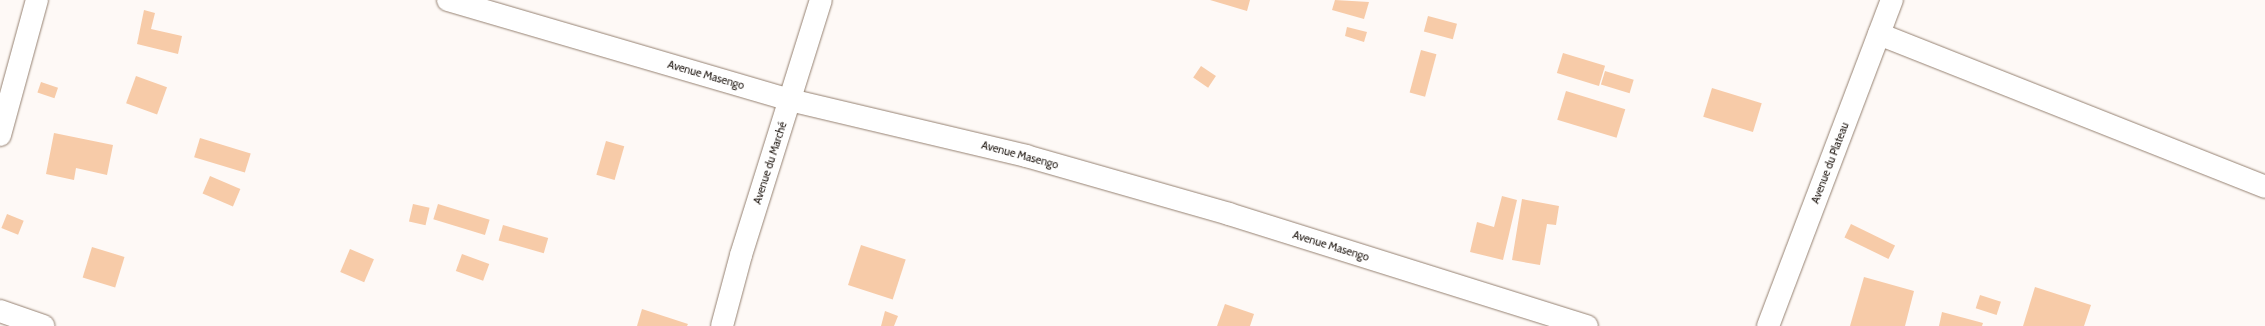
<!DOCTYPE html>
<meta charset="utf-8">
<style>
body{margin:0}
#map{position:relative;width:2265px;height:326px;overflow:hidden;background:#fef9f6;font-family:Cabin,sans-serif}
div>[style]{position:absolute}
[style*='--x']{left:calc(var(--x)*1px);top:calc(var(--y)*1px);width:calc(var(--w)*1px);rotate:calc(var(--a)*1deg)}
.building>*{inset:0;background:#f7cba8;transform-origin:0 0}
.roads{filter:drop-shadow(0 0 1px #958171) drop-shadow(0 0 1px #958171)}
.street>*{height:22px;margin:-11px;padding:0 11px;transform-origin:11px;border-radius:11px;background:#fff}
span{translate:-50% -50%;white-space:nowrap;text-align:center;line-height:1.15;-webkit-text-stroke:3.5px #fff;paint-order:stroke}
.street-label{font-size:11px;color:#1e1610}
</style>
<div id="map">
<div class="building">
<div style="clip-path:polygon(1210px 0,1250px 0,1247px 11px)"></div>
<div style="clip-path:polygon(1335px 0,1369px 2px,1364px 19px,1332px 10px)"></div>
<div style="clip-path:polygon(144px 10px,155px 13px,151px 29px,182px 36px,178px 54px,137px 44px)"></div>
<div style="left:1428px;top:16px;width:30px;height:16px;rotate:15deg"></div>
<div style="clip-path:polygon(1347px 27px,1367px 32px,1364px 42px,1345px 36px)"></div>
<div style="left:1421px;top:50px;width:16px;height:44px;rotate:15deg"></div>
<div style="left:1563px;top:53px;width:44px;height:21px;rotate:17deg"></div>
<div style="left:1201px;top:66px;width:18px;height:14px;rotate:34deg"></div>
<div style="left:1605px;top:71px;width:30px;height:14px;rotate:17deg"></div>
<div style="left:136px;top:76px;width:33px;height:29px;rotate:20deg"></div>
<div style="left:41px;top:82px;width:18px;height:11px;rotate:19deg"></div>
<div style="left:1712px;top:88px;width:52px;height:30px;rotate:17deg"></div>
<div style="left:1566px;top:91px;width:62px;height:30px;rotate:17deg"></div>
<div style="clip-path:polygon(54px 133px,113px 145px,107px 175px,76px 168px,74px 180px,46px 174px)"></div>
<div style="left:200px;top:138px;width:53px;height:20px;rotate:17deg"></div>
<div style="left:606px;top:141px;width:19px;height:35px;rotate:16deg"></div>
<div style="left:210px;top:176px;width:33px;height:19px;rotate:23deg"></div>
<div style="clip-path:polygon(1502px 196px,1517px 200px,1503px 260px,1470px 252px,1477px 222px,1494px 227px)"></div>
<div style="clip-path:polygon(1522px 199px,1559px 206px,1556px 225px,1547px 224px,1540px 265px,1512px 260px)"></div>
<div style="left:413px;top:204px;width:17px;height:18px;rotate:13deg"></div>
<div style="left:438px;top:204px;width:54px;height:16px;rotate:17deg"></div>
<div style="left:7px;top:214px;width:18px;height:15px;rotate:22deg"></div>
<div style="left:1851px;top:224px;width:49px;height:15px;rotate:26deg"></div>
<div style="left:503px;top:225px;width:47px;height:16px;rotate:16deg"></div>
<div style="left:861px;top:245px;width:47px;height:42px;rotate:18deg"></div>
<div style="left:92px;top:247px;width:34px;height:32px;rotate:17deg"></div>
<div style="left:350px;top:249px;width:26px;height:25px;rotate:23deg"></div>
<div style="left:462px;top:254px;width:29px;height:18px;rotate:20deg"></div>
<div style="clip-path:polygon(1864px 277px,1914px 291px,1905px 326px,1850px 326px)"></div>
<div style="clip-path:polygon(2035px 287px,2091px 305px,2084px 326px,2023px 326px)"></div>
<div style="left:1980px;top:295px;width:22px;height:14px;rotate:18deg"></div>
<div style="clip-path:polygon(1225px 304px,1254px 314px,1250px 326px,1217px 326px)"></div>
<div style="clip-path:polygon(642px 309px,688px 324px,687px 326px,637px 326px)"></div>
<div style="clip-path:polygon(885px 311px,898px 316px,894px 326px,881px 326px)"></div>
<div style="clip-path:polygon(1942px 312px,1983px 323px,1982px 326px,1939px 326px)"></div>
</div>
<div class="roads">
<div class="street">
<div style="--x:448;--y:0;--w:356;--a:16.3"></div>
<div style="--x:790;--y:100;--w:243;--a:13.3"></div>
<div style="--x:1026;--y:156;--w:211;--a:15.9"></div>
<div style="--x:1229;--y:214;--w:375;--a:17.4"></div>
<div style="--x:1879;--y:34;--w:415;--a:21.6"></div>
<div style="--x:0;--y:135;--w:140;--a:-74.7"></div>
<div style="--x:0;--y:311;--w:46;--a:19.2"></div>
<div style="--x:722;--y:326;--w:73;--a:-75"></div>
<div style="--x:741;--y:255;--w:267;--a:-72.6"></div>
<div style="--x:1768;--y:326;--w:349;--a:-69.2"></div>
</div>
</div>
<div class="street-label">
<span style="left:706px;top:75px;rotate:16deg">Avenue Masengo</span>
<span style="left:1020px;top:155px;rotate:15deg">Avenue Masengo</span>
<span style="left:770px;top:163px;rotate:-72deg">Avenue du Marché</span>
<span style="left:1830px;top:163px;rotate:-69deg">Avenue du Plateau</span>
<span style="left:1331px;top:246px;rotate:17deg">Avenue Masengo</span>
</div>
</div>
